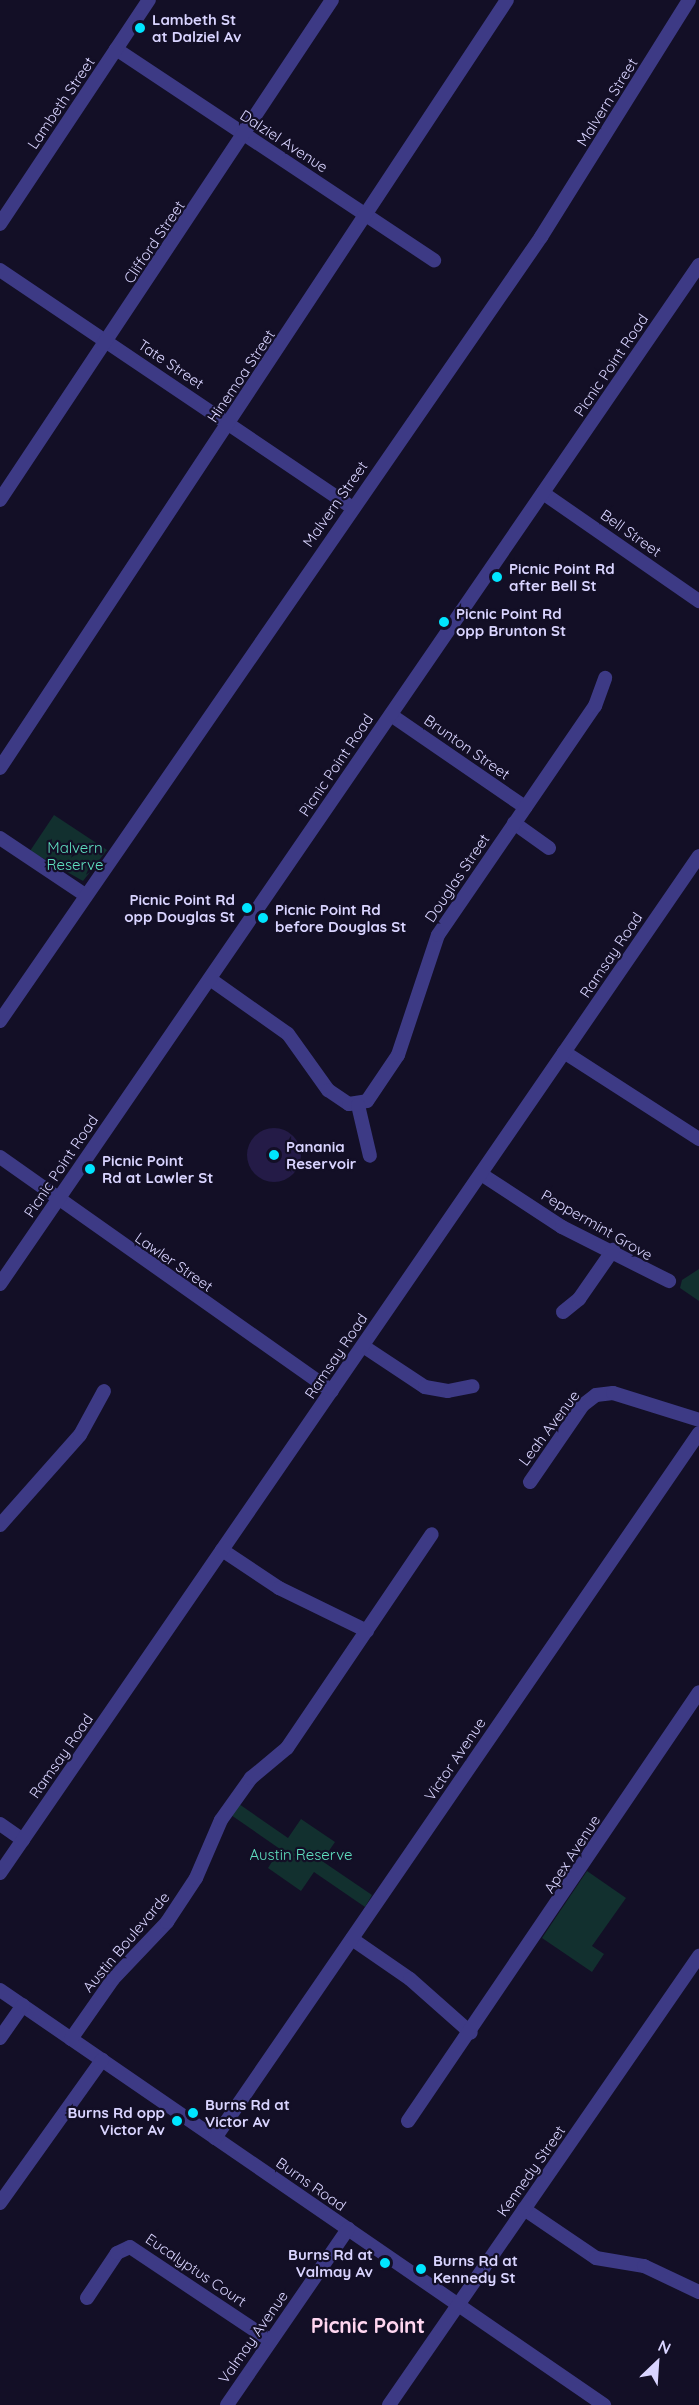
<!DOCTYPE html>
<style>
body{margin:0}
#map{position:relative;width:699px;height:2405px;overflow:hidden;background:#130f26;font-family:Quicksand,sans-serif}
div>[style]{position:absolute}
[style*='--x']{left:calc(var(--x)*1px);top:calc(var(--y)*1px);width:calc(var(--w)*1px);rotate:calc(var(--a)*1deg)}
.green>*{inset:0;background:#12302f}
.building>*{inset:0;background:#241b47}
.round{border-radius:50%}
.minor>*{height:14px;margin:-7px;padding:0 7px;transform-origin:7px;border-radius:7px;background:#3d3a85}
.dots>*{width:16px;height:16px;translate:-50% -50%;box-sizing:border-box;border:3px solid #130f26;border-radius:50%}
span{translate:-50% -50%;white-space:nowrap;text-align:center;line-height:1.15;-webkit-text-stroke:4.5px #130f26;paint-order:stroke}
.poi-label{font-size:15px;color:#d9d4ff;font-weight:700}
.left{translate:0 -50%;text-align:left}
.right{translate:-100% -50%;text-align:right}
.street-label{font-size:15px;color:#d9d4ff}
.park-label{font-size:15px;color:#5fe0c0}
.district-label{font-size:21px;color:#ffd6f0;font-weight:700}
.north{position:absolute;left:627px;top:2333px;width:60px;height:60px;-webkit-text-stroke:4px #130f26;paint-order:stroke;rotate:25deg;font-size:16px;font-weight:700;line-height:24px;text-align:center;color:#d9d4ff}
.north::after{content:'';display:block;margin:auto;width:21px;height:27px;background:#d9d4ff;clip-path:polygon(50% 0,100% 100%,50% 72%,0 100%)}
</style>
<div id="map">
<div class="green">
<div style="clip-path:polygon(54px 815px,107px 850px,83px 881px,30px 851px)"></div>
<div style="clip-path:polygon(699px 1269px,699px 1301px,680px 1288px,682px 1280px)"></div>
<div style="clip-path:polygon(239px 1804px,288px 1838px,301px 1819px,335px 1842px,322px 1861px,372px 1895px,365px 1907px,314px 1872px,301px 1891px,268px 1868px,280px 1849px,231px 1815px)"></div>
<div style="clip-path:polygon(587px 1871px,626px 1898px,592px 1946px,604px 1954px,592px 1972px,542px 1938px)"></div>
</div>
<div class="building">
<div class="round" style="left:247px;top:1128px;width:54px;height:54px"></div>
</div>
<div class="minor">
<div style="--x:116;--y:49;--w:382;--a:33.6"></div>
<div style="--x:0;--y:224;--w:269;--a:-56.4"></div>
<div style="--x:0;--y:270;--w:426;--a:34"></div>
<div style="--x:543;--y:493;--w:190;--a:34.7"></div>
<div style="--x:0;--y:500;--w:600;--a:-56.42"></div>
<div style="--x:391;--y:715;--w:163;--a:34.5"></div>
<div style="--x:0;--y:768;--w:920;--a:-56.57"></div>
<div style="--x:514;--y:823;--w:43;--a:35.5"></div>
<div style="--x:0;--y:838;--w:102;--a:33.8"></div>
<div style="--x:210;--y:979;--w:95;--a:35.2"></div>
<div style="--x:288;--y:1034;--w:69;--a:54.5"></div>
<div style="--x:328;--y:1090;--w:25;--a:34"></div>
<div style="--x:349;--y:1104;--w:18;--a:-9"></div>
<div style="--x:367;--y:1101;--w:55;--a:-56"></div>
<div style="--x:398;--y:1055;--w:126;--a:-71.6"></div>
<div style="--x:438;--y:935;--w:278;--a:-55.6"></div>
<div style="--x:595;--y:706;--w:30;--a:-70"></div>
<div style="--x:0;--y:1021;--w:953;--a:-55.39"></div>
<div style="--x:541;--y:237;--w:279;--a:-58"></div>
<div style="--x:564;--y:1052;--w:161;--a:32.8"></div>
<div style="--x:358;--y:1105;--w:52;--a:76.8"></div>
<div style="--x:0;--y:1157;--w:406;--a:35.2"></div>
<div style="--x:481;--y:1174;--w:97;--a:33.2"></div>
<div style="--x:562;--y:1227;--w:120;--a:26.8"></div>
<div style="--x:0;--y:1284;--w:1236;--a:-55.55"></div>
<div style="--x:563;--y:1312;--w:21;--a:-39"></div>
<div style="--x:579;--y:1299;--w:60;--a:-55.2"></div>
<div style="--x:363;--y:1346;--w:74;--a:33.5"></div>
<div style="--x:425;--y:1387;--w:23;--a:10"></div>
<div style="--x:448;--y:1391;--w:25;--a:-11"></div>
<div style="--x:530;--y:1482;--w:93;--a:-55.5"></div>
<div style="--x:583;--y:1405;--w:16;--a:-38"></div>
<div style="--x:596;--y:1395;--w:17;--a:-7"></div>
<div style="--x:613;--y:1393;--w:90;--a:17.4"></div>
<div style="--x:0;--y:1525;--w:120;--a:-48.4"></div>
<div style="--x:80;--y:1435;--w:50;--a:-61.4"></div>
<div style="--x:222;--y:1550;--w:69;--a:33.7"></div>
<div style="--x:279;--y:1588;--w:98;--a:26"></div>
<div style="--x:0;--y:1824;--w:28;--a:35"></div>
<div style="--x:0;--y:1873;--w:1234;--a:-55.5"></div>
<div style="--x:352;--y:1939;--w:70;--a:34.6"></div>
<div style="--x:410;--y:1979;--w:81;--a:41.5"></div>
<div style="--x:0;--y:1990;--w:733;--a:34.49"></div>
<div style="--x:0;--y:2038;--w:40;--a:-55.1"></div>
<div style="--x:71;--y:2039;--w:73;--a:-55"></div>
<div style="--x:113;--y:1979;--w:79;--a:-46.5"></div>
<div style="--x:167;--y:1922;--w:53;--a:-56.6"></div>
<div style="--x:196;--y:1878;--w:63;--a:-66.7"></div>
<div style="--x:221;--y:1820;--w:52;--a:-54.5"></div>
<div style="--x:251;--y:1778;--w:47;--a:-39.8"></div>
<div style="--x:287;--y:1748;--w:258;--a:-55.9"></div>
<div style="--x:408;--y:2121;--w:518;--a:-55.85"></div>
<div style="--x:215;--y:2138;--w:855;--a:-55.53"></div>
<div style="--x:0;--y:2203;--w:176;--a:-54.5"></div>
<div style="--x:524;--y:2209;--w:87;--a:34.2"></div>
<div style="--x:596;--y:2258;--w:49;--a:9.5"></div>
<div style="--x:644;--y:2266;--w:61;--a:25.3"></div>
<div style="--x:87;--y:2298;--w:54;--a:-56.3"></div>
<div style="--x:117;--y:2253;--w:14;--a:-25"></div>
<div style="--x:130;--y:2247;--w:169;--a:33.7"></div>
<div style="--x:227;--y:2405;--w:214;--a:-55.5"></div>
<div style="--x:389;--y:2405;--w:546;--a:-55.38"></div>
</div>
<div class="dots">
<div style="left:140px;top:28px;background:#00e5ff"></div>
<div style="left:497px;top:577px;background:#00e5ff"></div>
<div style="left:444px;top:622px;background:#00e5ff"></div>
<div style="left:247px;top:908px;background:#00e5ff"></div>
<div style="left:263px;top:918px;background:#00e5ff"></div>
<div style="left:274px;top:1155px;background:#00e5ff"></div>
<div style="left:90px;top:1169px;background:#00e5ff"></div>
<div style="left:193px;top:2113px;background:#00e5ff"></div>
<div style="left:177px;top:2121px;background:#00e5ff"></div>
<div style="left:385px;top:2263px;background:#00e5ff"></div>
<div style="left:421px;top:2269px;background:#00e5ff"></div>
</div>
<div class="poi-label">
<span class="left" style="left:152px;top:28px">Lambeth St<br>at Dalziel Av</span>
<span class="left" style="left:509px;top:577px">Picnic Point Rd<br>after Bell St</span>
<span class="left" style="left:456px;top:622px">Picnic Point Rd<br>opp Brunton St</span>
<span class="right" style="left:235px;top:908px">Picnic Point Rd<br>opp Douglas St</span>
<span class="left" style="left:275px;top:918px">Picnic Point Rd<br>before Douglas St</span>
<span class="left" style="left:286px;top:1155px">Panania<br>Reservoir</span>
<span class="left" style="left:102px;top:1169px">Picnic Point<br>Rd at Lawler St</span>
<span class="left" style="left:205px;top:2113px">Burns Rd at<br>Victor Av</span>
<span class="right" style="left:165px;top:2121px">Burns Rd opp<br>Victor Av</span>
<span class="right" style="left:373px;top:2263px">Burns Rd at<br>Valmay Av</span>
<span class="left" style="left:433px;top:2269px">Burns Rd at<br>Kennedy St</span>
</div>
<div class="street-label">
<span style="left:607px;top:102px;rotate:-58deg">Malvern Street</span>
<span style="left:61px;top:103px;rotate:-56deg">Lambeth Street</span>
<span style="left:284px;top:141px;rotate:33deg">Dalziel Avenue</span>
<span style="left:154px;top:242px;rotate:-56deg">Clifford Street</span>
<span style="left:171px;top:364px;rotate:34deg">Tate Street</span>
<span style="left:611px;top:365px;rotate:-56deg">Picnic Point Road</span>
<span style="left:241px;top:376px;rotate:-56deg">Hinemoa Street</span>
<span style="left:335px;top:504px;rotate:-55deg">Malvern Street</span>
<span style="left:631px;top:533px;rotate:35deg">Bell Street</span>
<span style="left:467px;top:747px;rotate:35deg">Brunton Street</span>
<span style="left:336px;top:765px;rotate:-56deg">Picnic Point Road</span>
<span style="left:457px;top:878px;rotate:-56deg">Douglas Street</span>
<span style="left:611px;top:955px;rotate:-56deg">Ramsay Road</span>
<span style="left:61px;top:1166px;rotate:-56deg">Picnic Point Road</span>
<span style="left:597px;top:1225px;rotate:30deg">Peppermint Grove</span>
<span style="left:174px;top:1262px;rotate:35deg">Lawler Street</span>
<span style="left:336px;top:1356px;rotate:-56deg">Ramsay Road</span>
<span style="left:549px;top:1428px;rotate:-53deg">Leah Avenue</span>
<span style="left:61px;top:1756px;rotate:-55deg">Ramsay Road</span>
<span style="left:455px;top:1759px;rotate:-56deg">Victor Avenue</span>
<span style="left:572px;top:1854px;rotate:-57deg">Apex Avenue</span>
<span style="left:126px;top:1942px;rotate:-50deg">Austin Boulevarde</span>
<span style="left:531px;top:2171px;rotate:-55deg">Kennedy Street</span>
<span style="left:311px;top:2184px;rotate:35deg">Burns Road</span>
<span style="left:196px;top:2270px;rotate:34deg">Eucalyptus Court</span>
<span style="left:253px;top:2337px;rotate:-55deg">Valmay Avenue</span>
</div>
<div class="park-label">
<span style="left:75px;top:856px">Malvern<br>Reserve</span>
<span style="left:301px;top:1855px">Austin Reserve</span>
</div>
<div class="district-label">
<span style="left:368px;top:2325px">Picnic Point</span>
</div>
<div class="north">N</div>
</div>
